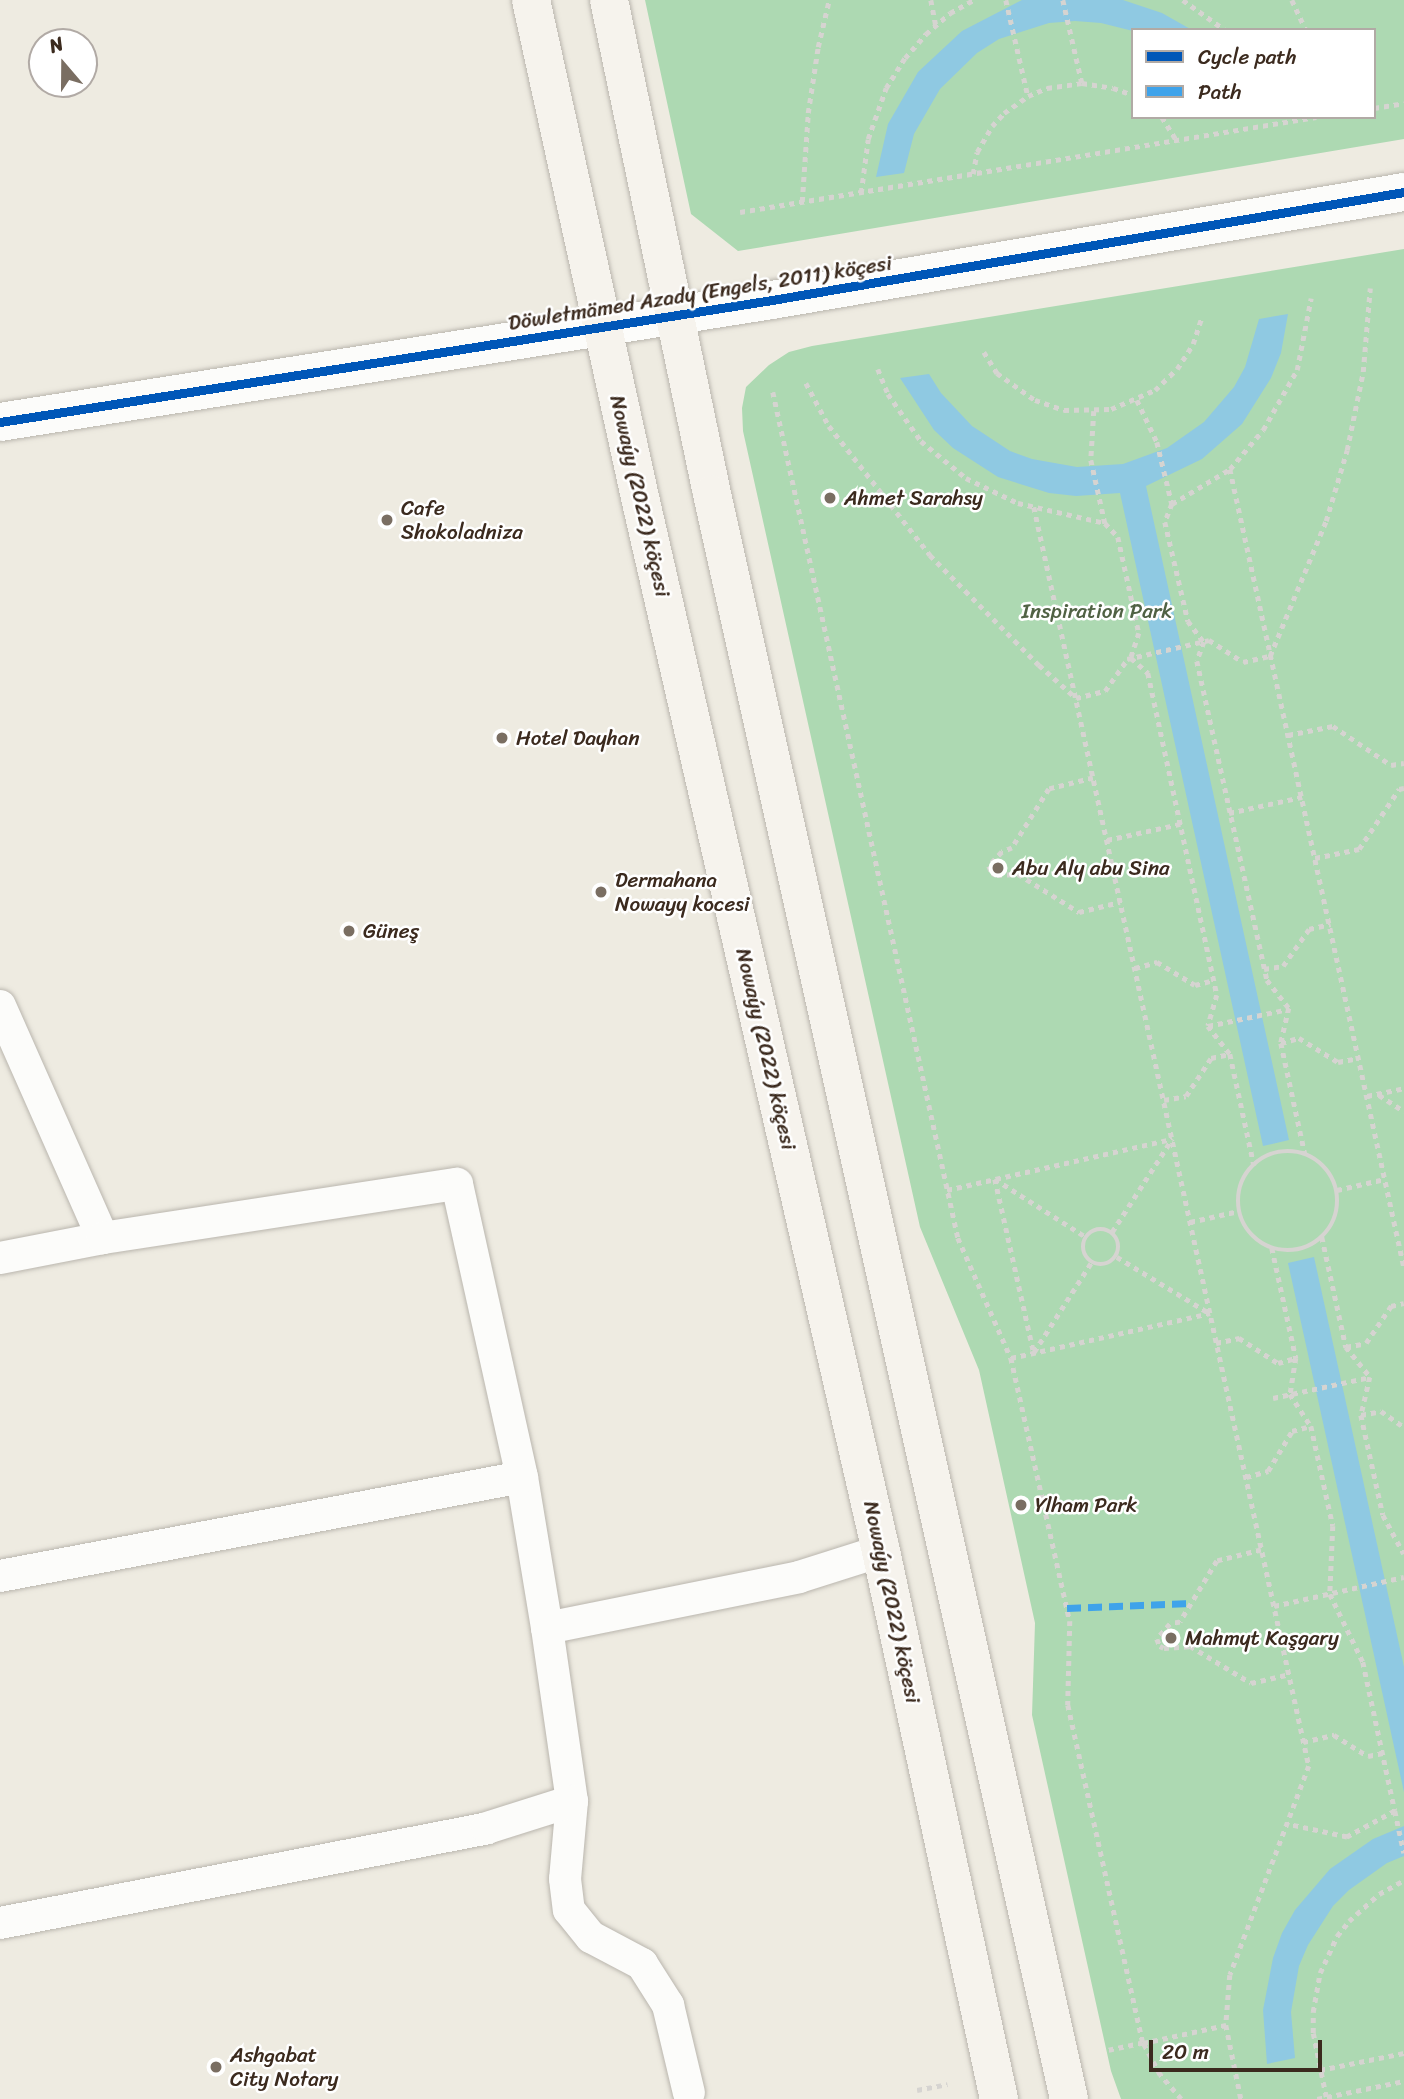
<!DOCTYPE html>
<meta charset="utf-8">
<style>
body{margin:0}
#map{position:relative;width:1404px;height:2099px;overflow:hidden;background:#eeebe1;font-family:Sriracha,sans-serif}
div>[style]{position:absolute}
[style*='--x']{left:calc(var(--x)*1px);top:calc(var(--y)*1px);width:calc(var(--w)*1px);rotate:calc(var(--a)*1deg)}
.green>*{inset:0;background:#add9b2}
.water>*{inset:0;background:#8fc9e2}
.path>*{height:4.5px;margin-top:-2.25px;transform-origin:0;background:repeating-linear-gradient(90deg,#d6d4d1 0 5px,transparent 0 10px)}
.path>.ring{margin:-2.25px;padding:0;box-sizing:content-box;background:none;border:4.5px solid #d6d4d1;border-radius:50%}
.roads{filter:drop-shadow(0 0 2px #bab6ae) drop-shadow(0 0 2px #bab6ae)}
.service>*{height:32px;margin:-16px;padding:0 16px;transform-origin:16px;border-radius:16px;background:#fcfcfa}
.tertiary>*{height:38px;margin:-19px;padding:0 19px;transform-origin:19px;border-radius:19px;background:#fcfcfa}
.secondary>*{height:38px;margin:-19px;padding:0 19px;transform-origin:19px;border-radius:19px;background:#f6f3ed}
.quiet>*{height:7px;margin-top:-3.5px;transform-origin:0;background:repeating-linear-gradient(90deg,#3fa3ea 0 14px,transparent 0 21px)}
.cycleway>*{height:9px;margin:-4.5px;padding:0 4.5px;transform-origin:4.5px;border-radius:4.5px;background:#0057b8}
.dots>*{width:19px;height:19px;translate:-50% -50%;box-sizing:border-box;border:4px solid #fff;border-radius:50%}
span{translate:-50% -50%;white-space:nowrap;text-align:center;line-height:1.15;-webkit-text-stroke:5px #fff;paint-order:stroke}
.street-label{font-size:21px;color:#3b2a1e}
.poi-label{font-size:21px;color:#3b2a1e}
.left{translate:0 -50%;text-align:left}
.park-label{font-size:21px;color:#506244}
.legend{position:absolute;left:1131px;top:28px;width:245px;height:91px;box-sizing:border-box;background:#fff;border:2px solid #b1aaa5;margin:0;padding:9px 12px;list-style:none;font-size:21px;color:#3b2a1e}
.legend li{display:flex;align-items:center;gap:14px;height:35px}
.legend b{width:35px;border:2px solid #b1aaa5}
.north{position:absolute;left:28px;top:28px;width:70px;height:70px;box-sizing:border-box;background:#fff;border:2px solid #b1aaa5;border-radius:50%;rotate:340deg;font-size:19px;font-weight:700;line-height:28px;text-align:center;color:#3b2a1e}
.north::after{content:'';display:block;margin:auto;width:24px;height:32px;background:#7a6e62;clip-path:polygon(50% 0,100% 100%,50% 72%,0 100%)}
.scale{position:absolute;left:1149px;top:2040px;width:173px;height:32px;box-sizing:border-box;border:4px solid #3b2a1e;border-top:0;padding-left:9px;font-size:21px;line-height:24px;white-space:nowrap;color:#3b2a1e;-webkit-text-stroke:5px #fff;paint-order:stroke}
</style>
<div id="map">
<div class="green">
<div style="clip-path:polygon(evenodd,645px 0,1404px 0,1404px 139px,738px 251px,691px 214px,645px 0,1133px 30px,1374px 30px,1374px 117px,1133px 117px,1133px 30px)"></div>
<div style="clip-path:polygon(1404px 249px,1404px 2099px,1121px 2099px,1111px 2071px,1032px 1715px,1035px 1623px,979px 1370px,920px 1227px,743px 431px,742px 408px,746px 387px,769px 365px,789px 352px,812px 346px)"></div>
</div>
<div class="water">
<div style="clip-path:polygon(1022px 0,1123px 0,1162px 13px,1192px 30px,1133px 31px,1101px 23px,1075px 21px,1049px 23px,999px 39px,977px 53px,940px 89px,914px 134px,904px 173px,876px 177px,888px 124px,918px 72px,962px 31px)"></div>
<div style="clip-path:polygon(1288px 314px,1281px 353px,1271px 378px,1242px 424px,1202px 459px,1146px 486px,1289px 1140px,1263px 1146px,1120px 493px,1076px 496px,1049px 493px,998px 477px,953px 448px,934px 430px,900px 378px,929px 374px,941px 393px,972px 426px,1010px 451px,1032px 459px,1077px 467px,1123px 464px,1167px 448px,1204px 422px,1234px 387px,1245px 367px,1259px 319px)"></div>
<div style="clip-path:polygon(1314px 1257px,1404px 1667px,1404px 1792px,1288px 1263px)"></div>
<div style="clip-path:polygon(1404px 1826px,1404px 1856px,1387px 1863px,1349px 1890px,1333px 1906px,1308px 1945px,1299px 1966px,1291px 2012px,1295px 2058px,1267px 2064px,1263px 2010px,1273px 1958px,1282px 1933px,1295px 1910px,1330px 1869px,1373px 1839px)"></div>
</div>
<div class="path">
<div style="--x:931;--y:0;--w:26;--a:79"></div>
<div style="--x:1006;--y:0;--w:98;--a:77.1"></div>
<div style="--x:1063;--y:0;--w:85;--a:77.1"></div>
<div style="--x:1183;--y:0;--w:52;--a:35.5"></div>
<div style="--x:1292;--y:0;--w:33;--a:65"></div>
<div style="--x:1374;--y:108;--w:30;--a:-9"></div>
<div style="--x:1162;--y:117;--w:28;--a:58"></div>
<div style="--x:973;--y:174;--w:22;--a:-80"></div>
<div style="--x:977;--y:152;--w:30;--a:-60"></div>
<div style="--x:992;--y:126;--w:18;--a:-47"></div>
<div style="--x:1004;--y:113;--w:29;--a:-35"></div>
<div style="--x:1028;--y:96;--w:21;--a:-23"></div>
<div style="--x:1047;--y:88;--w:35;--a:-8"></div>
<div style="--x:1082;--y:83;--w:31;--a:9"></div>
<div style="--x:1113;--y:88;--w:21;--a:19"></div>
<div style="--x:861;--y:193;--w:54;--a:-82.6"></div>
<div style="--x:868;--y:139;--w:54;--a:-70.6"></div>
<div style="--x:886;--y:88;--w:36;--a:-58"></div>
<div style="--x:905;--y:58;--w:32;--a:-49"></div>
<div style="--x:926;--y:34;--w:32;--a:-41"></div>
<div style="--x:950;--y:13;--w:26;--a:-29"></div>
<div style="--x:802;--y:202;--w:89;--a:-86.1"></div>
<div style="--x:808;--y:113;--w:67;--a:-81.4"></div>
<div style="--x:818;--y:47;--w:48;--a:-76.8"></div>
<div style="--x:740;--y:212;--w:584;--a:-9.37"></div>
<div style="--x:984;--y:352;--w:25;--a:58"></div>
<div style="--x:997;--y:373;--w:47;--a:35.4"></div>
<div style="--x:1035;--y:400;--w:31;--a:19"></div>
<div style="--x:1064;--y:410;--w:47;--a:-1.2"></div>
<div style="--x:1111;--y:409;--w:48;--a:-23.4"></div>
<div style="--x:1155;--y:390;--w:30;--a:-44"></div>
<div style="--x:1177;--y:369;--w:30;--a:-57"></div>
<div style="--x:1193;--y:344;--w:29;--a:-72"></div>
<div style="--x:878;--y:369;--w:27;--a:68"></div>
<div style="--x:888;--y:394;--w:57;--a:54.9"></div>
<div style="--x:921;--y:441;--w:58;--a:39.4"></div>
<div style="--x:966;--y:478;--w:58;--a:25.7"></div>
<div style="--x:1018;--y:503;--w:89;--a:12.9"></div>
<div style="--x:806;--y:383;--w:49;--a:61.9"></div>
<div style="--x:829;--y:426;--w:164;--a:51.9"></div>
<div style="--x:930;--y:555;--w:155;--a:45.3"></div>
<div style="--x:1039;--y:665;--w:50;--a:41.7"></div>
<div style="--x:1076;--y:698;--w:30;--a:-14"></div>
<div style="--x:1105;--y:691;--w:39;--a:-55"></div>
<div style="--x:1127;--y:659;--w:84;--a:-13"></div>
<div style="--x:1209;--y:640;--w:40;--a:32.9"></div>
<div style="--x:1243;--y:662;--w:28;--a:-13"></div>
<div style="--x:1270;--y:656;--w:146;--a:-67.5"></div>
<div style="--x:1326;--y:521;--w:74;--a:-73.5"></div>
<div style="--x:1347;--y:450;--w:80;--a:-78.4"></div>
<div style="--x:1363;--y:372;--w:84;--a:-85.2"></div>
<div style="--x:773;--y:392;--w:866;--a:77.66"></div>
<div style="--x:958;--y:1238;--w:131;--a:66.2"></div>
<div style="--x:1011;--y:1358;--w:270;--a:77.4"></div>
<div style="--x:1070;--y:1621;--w:84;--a:91.4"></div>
<div style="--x:1068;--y:1705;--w:346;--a:77.5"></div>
<div style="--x:1143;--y:2043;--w:35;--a:168"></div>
<div style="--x:1137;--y:400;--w:47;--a:64.5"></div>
<div style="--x:1157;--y:442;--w:64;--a:76.4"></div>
<div style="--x:1172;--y:504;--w:19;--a:111"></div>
<div style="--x:1165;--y:522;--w:102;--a:76.9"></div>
<div style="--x:1188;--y:621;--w:26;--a:53"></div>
<div style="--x:1204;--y:642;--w:20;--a:110"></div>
<div style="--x:1197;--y:661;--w:327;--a:77.6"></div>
<div style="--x:1267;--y:980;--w:36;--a:52"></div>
<div style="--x:1289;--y:1008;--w:36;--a:103"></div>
<div style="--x:1281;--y:1043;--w:114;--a:77.8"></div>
<div style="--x:1094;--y:411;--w:49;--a:93.5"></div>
<div style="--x:1091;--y:460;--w:65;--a:77.5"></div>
<div style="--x:1105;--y:523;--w:19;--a:47"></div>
<div style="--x:1118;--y:537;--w:98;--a:77.7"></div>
<div style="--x:1139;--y:633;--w:26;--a:108"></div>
<div style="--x:1131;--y:658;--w:23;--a:41"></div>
<div style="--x:1148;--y:673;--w:329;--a:77.9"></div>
<div style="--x:1217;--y:995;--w:32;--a:106"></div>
<div style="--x:1208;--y:1026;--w:36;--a:52"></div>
<div style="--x:1230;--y:1054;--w:114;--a:77.8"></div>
<div style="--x:1230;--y:469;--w:817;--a:77.7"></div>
<div style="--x:1172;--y:504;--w:68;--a:-31.1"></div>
<div style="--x:1230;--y:469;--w:51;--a:-49.8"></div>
<div style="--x:1263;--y:430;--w:69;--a:-60.5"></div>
<div style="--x:1297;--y:370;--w:73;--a:-79"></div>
<div style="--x:1034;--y:507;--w:1289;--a:77.68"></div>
<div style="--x:1309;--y:1766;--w:223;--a:110.7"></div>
<div style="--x:1230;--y:1975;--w:50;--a:94.6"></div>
<div style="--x:1226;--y:2025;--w:76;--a:78.5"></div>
<div style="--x:1288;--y:735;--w:46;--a:-11.3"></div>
<div style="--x:1333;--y:726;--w:70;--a:33.9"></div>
<div style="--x:1391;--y:765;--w:13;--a:-9"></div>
<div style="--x:1093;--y:778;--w:45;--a:166"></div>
<div style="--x:1049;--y:789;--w:70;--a:122.1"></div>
<div style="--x:1012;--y:848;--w:11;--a:158"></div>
<div style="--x:1002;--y:852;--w:19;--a:133"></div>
<div style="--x:989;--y:866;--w:8;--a:67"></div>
<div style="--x:992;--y:873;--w:5;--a:22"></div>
<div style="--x:997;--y:875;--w:21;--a:-3"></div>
<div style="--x:1018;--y:874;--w:72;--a:31.9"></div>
<div style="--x:1079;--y:912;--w:42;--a:-13.7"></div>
<div style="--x:1229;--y:813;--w:75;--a:-12.4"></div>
<div style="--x:1107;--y:840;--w:75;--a:-12.4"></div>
<div style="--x:1315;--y:858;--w:45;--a:-11.6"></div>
<div style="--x:1359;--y:849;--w:72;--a:-56.3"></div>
<div style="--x:1399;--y:789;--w:5;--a:-11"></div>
<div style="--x:1135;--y:968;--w:23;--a:-15"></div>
<div style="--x:1157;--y:962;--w:44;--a:31.2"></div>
<div style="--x:1195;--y:985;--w:20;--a:-15"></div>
<div style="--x:1264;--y:969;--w:19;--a:-9"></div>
<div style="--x:1283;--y:966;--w:45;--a:-54.9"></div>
<div style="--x:1309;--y:929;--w:22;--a:-13"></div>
<div style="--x:1208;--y:1026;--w:83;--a:-11.9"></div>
<div style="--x:1281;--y:1043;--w:19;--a:-16"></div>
<div style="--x:1299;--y:1038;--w:46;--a:31.6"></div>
<div style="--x:1338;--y:1062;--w:21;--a:-11"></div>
<div style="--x:1379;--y:1095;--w:30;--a:33"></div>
<div style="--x:1367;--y:1096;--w:38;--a:-12"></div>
<div style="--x:1164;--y:1100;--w:22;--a:-10"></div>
<div style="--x:1186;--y:1096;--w:45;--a:-56.7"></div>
<div style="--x:1211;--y:1058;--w:19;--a:-12"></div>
<div class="ring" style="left:1238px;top:1151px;width:95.5px;height:95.5px"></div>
<div style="--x:995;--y:1179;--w:178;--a:77.4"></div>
<div style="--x:995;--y:1179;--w:108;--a:32.5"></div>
<div style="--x:947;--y:1190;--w:231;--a:-12.8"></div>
<div style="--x:1337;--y:1190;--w:49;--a:-12.9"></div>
<div style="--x:1190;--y:1222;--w:50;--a:-12.7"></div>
<div class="ring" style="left:1083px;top:1229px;width:31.5px;height:31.5px"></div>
<div style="--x:1112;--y:1232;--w:111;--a:-57.2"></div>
<div style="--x:1322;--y:1237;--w:113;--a:77.7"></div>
<div style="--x:1346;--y:1347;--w:38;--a:51"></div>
<div style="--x:1370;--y:1377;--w:39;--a:103"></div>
<div style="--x:1361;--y:1415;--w:102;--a:77.6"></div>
<div style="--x:1383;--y:1515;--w:44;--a:61.7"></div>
<div style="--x:1272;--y:1248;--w:113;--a:77.7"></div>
<div style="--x:1296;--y:1358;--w:36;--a:99"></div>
<div style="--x:1290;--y:1394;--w:38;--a:57"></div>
<div style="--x:1311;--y:1426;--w:102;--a:77.6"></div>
<div style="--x:1333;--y:1526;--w:68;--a:92.5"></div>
<div style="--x:1330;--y:1594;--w:76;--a:64.1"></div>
<div style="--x:1363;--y:1662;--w:152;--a:77.9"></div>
<div style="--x:1395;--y:1811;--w:55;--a:151.6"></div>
<div style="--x:1347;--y:1837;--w:61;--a:-167.8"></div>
<div style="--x:1117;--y:1257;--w:108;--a:31.3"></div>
<div style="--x:1216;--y:1343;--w:24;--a:-12"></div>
<div style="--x:1239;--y:1338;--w:46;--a:32.7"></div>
<div style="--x:1278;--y:1363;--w:19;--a:-16"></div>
<div style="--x:1346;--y:1347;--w:20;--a:-11"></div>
<div style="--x:1366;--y:1343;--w:45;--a:-56"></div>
<div style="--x:1391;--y:1306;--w:13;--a:-13"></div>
<div style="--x:1034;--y:1352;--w:106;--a:-57.4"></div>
<div style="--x:1011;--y:1358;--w:204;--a:-12.7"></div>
<div style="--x:1273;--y:1398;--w:99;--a:-12.2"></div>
<div style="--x:1361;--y:1415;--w:20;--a:-11"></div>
<div style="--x:1381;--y:1411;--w:28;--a:35"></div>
<div style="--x:1246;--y:1477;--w:23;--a:-15"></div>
<div style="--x:1268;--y:1471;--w:47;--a:-59"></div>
<div style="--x:1292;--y:1431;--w:20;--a:-15"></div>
<div style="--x:1261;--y:1550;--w:45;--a:166"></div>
<div style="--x:1217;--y:1561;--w:71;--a:121.2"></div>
<div style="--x:1180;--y:1622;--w:10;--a:169"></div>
<div style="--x:1170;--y:1624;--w:20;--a:131"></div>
<div style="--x:1157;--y:1639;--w:8;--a:67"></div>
<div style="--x:1160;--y:1646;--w:4;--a:27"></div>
<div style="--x:1164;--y:1648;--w:26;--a:-4"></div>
<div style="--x:1190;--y:1646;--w:71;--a:31.2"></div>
<div style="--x:1251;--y:1683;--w:39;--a:-13"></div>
<div style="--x:1274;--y:1606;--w:133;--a:-12.6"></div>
<div style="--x:1303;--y:1742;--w:32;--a:-13"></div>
<div style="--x:1334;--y:1735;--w:40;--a:32"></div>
<div style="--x:1368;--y:1756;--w:15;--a:-11"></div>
<div style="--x:1395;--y:1811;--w:43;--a:77.9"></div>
<div style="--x:1320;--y:2070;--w:86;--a:-11.4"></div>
<div style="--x:917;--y:2090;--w:31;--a:-11"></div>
<div style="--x:1326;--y:2097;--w:65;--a:-101.5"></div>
<div style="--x:1313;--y:2033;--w:21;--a:-90"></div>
<div style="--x:1313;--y:2012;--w:40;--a:-80"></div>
<div style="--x:1320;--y:1973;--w:41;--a:-65.3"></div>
<div style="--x:1337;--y:1936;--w:19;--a:-51"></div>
<div style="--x:1349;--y:1921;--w:40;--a:-42"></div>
<div style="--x:1379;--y:1894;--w:29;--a:-29"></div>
<div style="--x:1181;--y:2099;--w:32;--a:-131"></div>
<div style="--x:1160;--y:2075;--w:36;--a:-118"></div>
<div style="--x:1143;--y:2043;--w:85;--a:-12.2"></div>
<div style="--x:1317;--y:2099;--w:89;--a:-11.7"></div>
</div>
<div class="roads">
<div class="service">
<div style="--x:0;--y:1006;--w:254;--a:66.1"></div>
<div style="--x:0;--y:1258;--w:105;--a:-11"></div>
<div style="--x:103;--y:1238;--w:358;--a:-8.7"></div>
<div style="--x:457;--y:1184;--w:300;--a:77.5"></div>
<div style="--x:522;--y:1477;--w:153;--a:80.6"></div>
<div style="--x:547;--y:1628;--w:175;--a:81.8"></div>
<div style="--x:572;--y:1801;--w:78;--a:95.1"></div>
<div style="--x:565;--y:1879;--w:31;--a:83"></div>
<div style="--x:569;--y:1910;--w:35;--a:51"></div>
<div style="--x:591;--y:1937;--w:58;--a:27.9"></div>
<div style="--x:642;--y:1964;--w:49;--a:57.6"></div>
<div style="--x:668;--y:2005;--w:90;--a:76.6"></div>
<div style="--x:0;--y:1576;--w:531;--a:-10.74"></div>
<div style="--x:547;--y:1628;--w:257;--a:-11.4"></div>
<div style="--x:799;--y:1577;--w:86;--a:-17.6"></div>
<div style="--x:0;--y:1923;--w:496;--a:-11"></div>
<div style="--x:487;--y:1828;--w:89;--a:-17.6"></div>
</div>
<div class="tertiary">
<div style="--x:0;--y:422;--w:782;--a:-8.98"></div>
<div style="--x:772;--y:300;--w:641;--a:-9.7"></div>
</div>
<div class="secondary">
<div style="--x:531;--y:0;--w:505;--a:77.64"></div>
<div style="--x:639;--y:493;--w:1085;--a:77.12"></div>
<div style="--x:881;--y:1551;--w:561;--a:77.85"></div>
<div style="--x:609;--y:0;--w:505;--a:78.22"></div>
<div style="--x:712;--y:494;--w:1644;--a:77.46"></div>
</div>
</div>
<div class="quiet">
<div style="--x:1067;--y:1608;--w:124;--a:-2.3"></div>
</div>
<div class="cycleway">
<div style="--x:0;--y:422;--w:782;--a:-8.98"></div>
<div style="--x:772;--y:300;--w:641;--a:-9.7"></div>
</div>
<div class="dots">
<div style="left:830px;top:498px;background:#7a6e62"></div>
<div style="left:387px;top:520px;background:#7a6e62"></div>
<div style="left:502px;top:738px;background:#7a6e62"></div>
<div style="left:998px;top:868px;background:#7a6e62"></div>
<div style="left:601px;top:892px;background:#7a6e62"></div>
<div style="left:349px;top:931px;background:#7a6e62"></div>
<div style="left:1021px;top:1505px;background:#7a6e62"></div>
<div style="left:1171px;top:1638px;background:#7a6e62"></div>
<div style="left:216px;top:2067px;background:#7a6e62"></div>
</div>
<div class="street-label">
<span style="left:700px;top:293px;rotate:-9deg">Döwletmämed Azady (Engels, 2011) köçesi</span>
<span style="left:640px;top:496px;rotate:77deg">Nowaýy (2022) köçesi</span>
<span style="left:766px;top:1049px;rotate:77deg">Nowaýy (2022) köçesi</span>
<span style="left:892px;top:1602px;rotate:78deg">Nowaýy (2022) köçesi</span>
</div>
<div class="poi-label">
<span class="left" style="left:844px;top:498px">Ahmet Sarahsy</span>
<span class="left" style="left:401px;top:520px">Cafe<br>Shokoladniza</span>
<span class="left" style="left:516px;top:738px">Hotel Dayhan</span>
<span class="left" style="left:1012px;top:868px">Abu Aly abu Sina</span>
<span class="left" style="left:615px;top:892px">Dermahana<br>Nowayy kocesi</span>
<span class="left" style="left:363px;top:931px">Güneş</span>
<span class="left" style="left:1035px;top:1505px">Ylham Park</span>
<span class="left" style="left:1185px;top:1638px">Mahmyt Kaşgary</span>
<span class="left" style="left:230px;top:2067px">Ashgabat<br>City Notary</span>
</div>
<div class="park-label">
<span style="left:1097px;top:611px">Inspiration Park</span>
</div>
<ul class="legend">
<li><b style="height:9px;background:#0057b8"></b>Cycle path</li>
<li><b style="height:9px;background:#3fa3ea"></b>Path</li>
</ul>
<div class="north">N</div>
<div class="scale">20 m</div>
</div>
